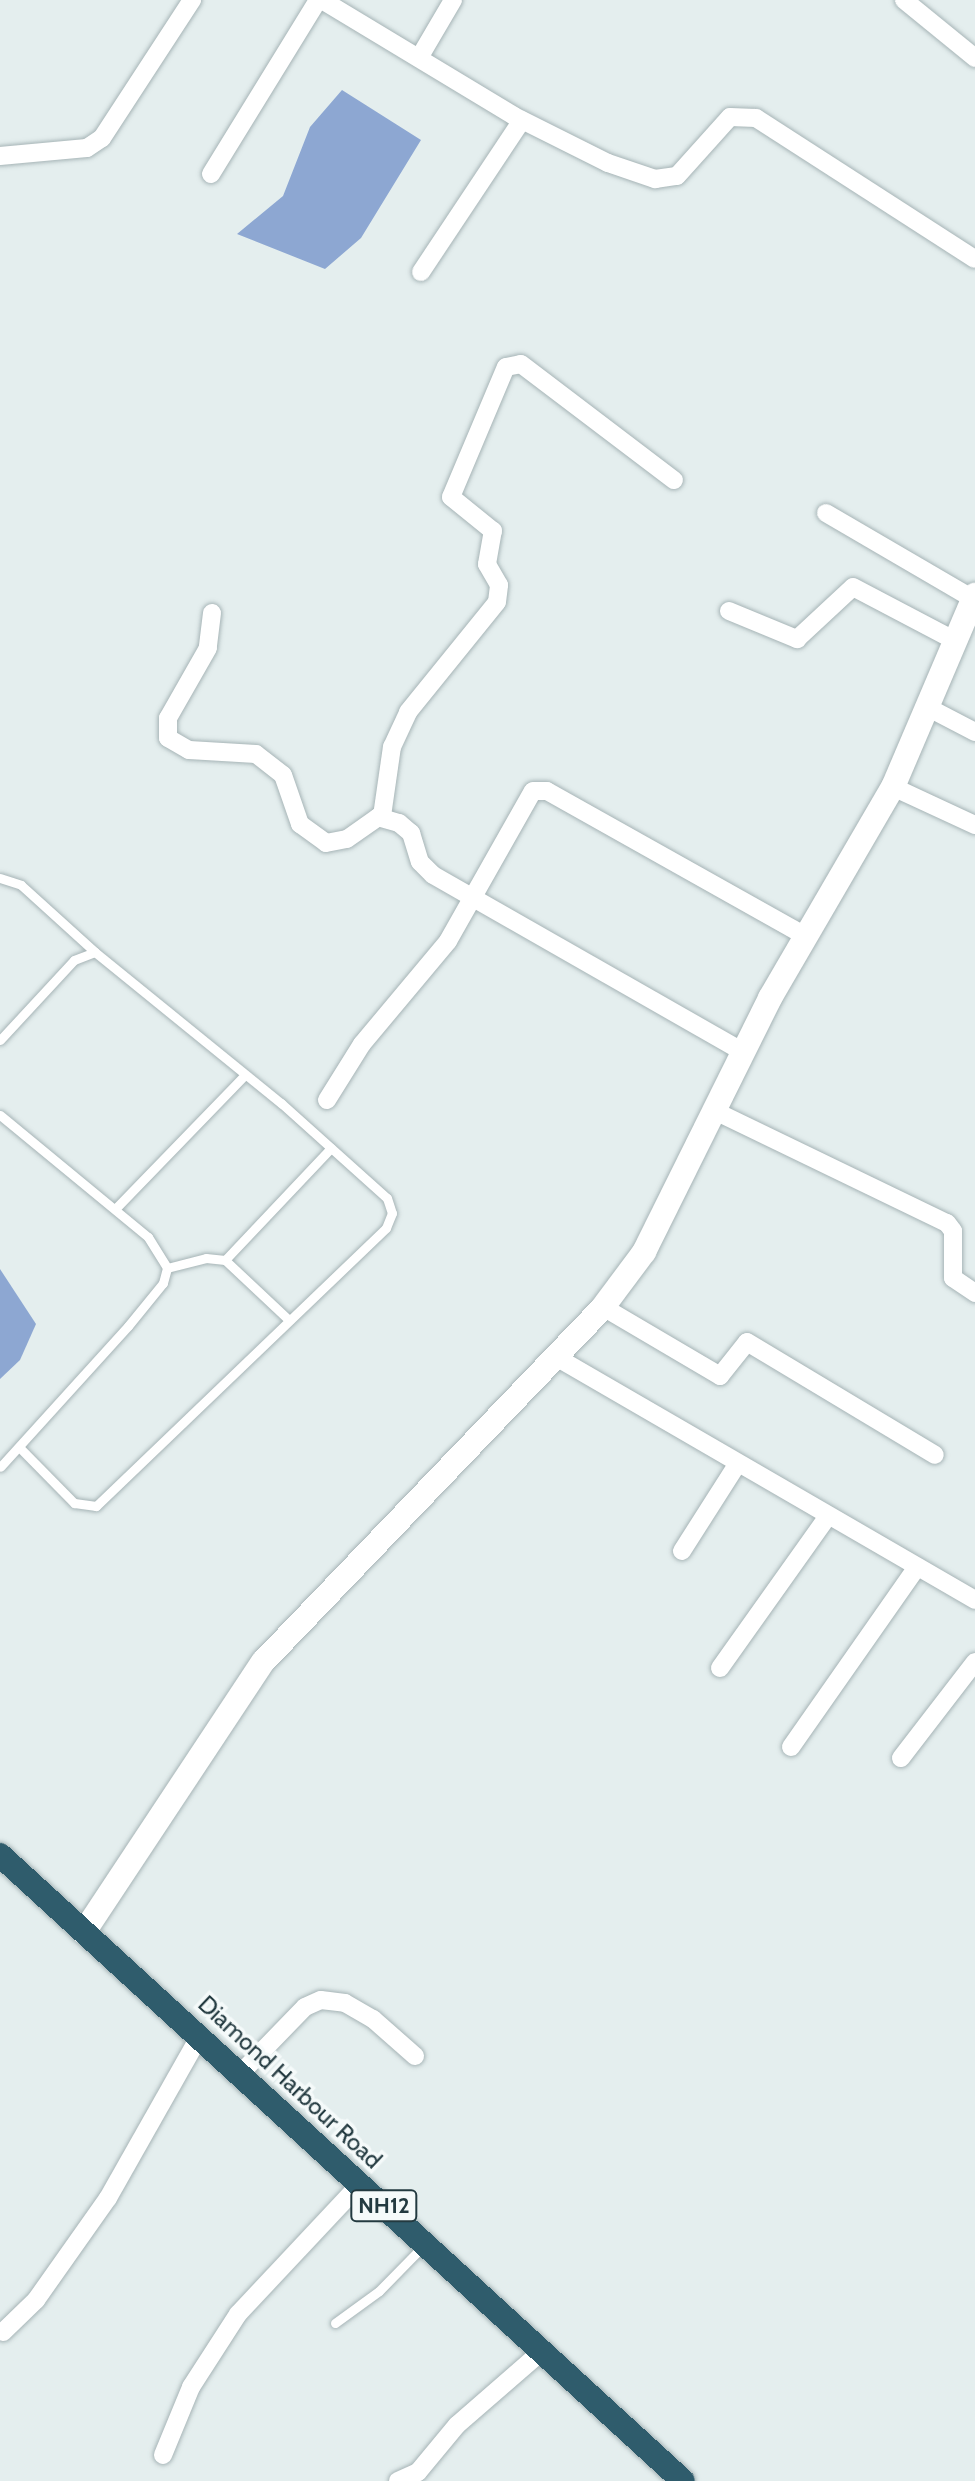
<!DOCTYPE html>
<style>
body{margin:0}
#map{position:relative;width:975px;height:2481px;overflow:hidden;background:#e4eeee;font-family:Cabin,sans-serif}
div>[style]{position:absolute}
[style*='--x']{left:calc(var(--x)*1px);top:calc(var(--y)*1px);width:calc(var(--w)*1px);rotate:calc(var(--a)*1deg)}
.water>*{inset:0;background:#8da7d2}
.roads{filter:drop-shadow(0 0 2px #a6b4b6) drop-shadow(0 0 2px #a6b4b6)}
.lane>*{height:9px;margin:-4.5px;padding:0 4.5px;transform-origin:4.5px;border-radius:4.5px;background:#fff}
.street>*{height:18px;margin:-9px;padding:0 9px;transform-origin:9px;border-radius:9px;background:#fff}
.secondary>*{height:24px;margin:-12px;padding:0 12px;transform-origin:12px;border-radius:12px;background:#fff}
.highway>*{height:24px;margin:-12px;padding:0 12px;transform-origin:12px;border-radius:12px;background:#2f5c6c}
span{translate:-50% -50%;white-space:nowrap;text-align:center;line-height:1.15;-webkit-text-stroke:7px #f5fafa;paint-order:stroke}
.shield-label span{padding:2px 6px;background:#f5fafa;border:2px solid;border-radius:6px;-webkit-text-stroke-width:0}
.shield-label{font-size:22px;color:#233a40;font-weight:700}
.street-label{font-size:24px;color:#233a40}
</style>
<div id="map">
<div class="water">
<div style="clip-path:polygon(342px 90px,421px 140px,361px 238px,325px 269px,237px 234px,283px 196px,310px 127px)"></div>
<div style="clip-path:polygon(0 1269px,36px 1324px,20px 1360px,0 1379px)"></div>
</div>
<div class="roads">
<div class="lane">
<div style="--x:0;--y:878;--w:22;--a:18"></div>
<div style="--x:21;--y:885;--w:100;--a:42.2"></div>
<div style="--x:0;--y:1040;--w:109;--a:-47.2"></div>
<div style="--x:74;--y:960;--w:22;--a:-21"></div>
<div style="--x:95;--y:952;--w:240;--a:39.1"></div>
<div style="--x:281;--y:1103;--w:142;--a:41.9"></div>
<div style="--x:387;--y:1198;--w:16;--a:72"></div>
<div style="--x:392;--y:1213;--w:16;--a:112"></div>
<div style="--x:386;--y:1228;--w:402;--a:136.2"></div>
<div style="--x:96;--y:1506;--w:22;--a:-172"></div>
<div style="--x:74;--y:1503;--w:78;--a:-134.5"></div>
<div style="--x:0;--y:1115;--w:192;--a:39.5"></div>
<div style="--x:148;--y:1237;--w:36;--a:58"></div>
<div style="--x:167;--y:1268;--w:16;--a:105"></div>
<div style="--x:163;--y:1283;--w:55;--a:129.1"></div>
<div style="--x:128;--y:1326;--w:190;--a:132.2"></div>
<div style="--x:115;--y:1209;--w:187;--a:-45.9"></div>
<div style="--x:225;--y:1260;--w:154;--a:-46.6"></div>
<div style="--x:167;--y:1268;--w:40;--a:-14.4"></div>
<div style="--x:206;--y:1258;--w:19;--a:6"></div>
<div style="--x:225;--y:1260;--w:88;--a:43.2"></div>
<div style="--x:335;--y:2323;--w:54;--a:-36"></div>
<div style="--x:379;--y:2291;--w:66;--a:-45.6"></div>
</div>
<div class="street">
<div style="--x:322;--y:0;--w:224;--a:31.1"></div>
<div style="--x:514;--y:116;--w:105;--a:26.6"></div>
<div style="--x:608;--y:163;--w:50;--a:18.8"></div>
<div style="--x:655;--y:179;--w:22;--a:-8"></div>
<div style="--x:677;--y:176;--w:79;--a:-48.1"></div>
<div style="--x:730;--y:117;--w:26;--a:2"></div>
<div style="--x:756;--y:118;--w:260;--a:32.8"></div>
<div style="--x:904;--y:0;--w:92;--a:39.2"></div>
<div style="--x:419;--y:58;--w:67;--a:-59.6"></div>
<div style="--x:0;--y:156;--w:87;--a:-5.3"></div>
<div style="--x:87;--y:148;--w:18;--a:-34"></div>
<div style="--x:102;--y:138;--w:165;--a:-56.9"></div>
<div style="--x:211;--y:174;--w:204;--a:-58.4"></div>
<div style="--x:421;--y:272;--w:182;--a:-56.4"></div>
<div style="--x:826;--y:513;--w:170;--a:30.3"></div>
<div style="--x:729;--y:611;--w:74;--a:22.4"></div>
<div style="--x:797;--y:639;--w:76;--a:-42.9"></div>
<div style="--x:853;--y:587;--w:116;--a:27.7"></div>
<div style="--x:212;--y:613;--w:35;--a:97"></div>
<div style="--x:208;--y:648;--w:81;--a:119.7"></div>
<div style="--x:168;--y:718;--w:20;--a:90"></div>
<div style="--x:168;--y:738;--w:24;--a:30"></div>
<div style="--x:189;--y:750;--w:67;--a:3.4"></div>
<div style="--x:256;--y:754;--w:34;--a:38"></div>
<div style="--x:283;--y:775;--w:52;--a:70.9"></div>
<div style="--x:300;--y:824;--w:32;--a:36"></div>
<div style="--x:326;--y:843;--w:21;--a:-11"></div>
<div style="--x:347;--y:839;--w:38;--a:-35"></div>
<div style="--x:378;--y:817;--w:22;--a:16"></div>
<div style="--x:399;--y:823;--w:16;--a:40"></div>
<div style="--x:411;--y:833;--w:30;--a:73"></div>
<div style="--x:420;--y:862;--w:18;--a:45"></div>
<div style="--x:433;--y:875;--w:359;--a:29.7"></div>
<div style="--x:929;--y:708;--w:52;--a:27.6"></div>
<div style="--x:893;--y:787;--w:90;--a:24.9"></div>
<div style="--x:382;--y:816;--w:70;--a:-81.8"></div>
<div style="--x:392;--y:747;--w:38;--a:-65"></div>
<div style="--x:408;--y:712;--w:141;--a:-51"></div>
<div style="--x:497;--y:602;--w:17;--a:-83"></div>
<div style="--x:499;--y:585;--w:24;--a:-120"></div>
<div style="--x:487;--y:564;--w:34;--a:-80"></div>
<div style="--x:493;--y:531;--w:54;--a:-141"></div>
<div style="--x:451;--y:497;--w:141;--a:-67.1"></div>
<div style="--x:506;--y:367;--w:15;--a:-11"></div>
<div style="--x:521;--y:364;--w:192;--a:37.2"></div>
<div style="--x:327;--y:1100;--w:66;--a:-58"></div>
<div style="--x:362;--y:1044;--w:134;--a:-50.1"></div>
<div style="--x:448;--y:941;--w:172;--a:-60.5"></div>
<div style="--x:533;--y:791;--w:14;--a:0"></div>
<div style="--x:547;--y:791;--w:295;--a:29.3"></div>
<div style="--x:717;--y:1112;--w:255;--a:25.8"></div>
<div style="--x:947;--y:1223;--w:10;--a:53"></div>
<div style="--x:953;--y:1231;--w:47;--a:90"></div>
<div style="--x:953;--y:1278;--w:27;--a:34"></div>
<div style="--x:603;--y:1307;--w:136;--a:30.5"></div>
<div style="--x:720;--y:1376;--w:43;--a:-51.5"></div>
<div style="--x:747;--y:1342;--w:219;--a:31"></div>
<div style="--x:556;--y:1357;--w:484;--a:30.1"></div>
<div style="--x:682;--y:1551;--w:104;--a:-57.5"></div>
<div style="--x:720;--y:1668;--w:186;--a:-54.6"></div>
<div style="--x:791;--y:1747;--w:220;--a:-55"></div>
<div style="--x:901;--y:1758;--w:121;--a:-52.4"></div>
<div style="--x:240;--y:2074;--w:93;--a:-45.9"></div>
<div style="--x:305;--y:2007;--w:17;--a:-24"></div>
<div style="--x:321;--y:2000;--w:24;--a:7"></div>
<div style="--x:345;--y:2003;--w:32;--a:30"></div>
<div style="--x:373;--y:2019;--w:56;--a:41.4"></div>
<div style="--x:3;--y:2332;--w:46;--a:-44.1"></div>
<div style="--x:36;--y:2300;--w:125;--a:-54.8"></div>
<div style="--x:108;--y:2198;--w:185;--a:-60.5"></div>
<div style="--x:163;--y:2455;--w:74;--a:-67.6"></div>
<div style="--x:191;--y:2387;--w:87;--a:-57.2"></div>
<div style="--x:238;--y:2314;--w:178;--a:-46.8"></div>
<div style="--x:398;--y:2481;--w:22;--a:-24"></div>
<div style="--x:418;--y:2472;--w:61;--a:-50.3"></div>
<div style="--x:457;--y:2425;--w:113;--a:-41"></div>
</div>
<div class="secondary">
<div style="--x:84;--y:1932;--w:324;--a:-56.5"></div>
<div style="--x:263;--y:1662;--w:492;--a:-46.2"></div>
<div style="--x:603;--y:1307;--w:69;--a:-53.3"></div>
<div style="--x:644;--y:1252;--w:284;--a:-63.6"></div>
<div style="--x:770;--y:998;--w:244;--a:-59.8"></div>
<div style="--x:893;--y:787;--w:209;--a:-66.9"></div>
</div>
<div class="highway">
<div style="--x:0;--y:1855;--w:926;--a:42.51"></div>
</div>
</div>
<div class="shield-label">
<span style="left:384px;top:2206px">NH12</span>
</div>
<div class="street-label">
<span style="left:290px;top:2082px;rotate:43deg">Diamond Harbour Road</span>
</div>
</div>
